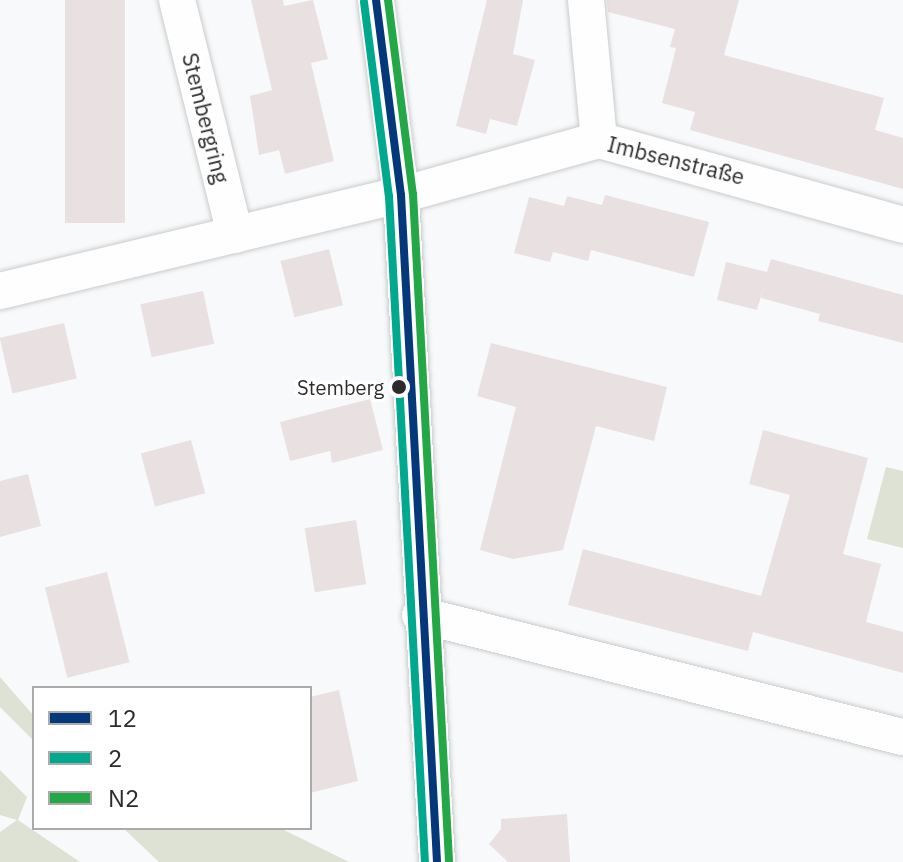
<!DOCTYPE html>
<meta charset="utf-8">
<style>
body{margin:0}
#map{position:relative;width:903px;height:862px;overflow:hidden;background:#f8f9fa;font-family:"IBM Plex Sans",sans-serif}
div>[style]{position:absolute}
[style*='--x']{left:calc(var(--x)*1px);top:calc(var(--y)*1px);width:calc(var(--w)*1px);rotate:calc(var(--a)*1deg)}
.green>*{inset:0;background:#dee2d4}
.building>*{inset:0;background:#e9e1e1;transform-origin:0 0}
.roads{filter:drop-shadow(0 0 2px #cbcccd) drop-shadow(0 0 2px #cbcccd)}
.street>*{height:36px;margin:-18px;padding:0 18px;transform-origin:18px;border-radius:18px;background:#fefefe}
.bus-1>*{height:8px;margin:-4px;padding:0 4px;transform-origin:4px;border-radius:4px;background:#05377b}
.bus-2>*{height:8px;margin:-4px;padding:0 4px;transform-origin:4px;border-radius:4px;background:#00a88e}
.bus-3>*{height:8px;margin:-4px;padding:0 4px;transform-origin:4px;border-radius:4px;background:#24a847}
.dots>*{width:22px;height:22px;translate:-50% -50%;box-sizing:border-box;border:4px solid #fff;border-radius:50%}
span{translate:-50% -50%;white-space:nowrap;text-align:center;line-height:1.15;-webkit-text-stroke:7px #fff;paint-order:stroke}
.bus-label{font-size:20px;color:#2c2c2d}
.right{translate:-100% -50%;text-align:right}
.street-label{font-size:22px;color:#2c2c2d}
.legend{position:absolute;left:32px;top:686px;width:280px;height:144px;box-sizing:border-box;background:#fff;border:2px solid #ababab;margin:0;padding:10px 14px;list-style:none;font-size:24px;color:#2c2c2d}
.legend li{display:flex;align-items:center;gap:16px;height:40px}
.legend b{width:40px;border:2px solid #ababab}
</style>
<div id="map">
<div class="green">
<div style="clip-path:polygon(886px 467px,903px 471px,903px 548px,867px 539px)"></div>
<div style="clip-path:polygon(0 677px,34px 716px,34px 741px,0 707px)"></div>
<div style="clip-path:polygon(0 770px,27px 797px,18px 820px,80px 862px,0 862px,0 832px,17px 820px,0 815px)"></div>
<div style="clip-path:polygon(123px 828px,280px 828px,349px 862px,159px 862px)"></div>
</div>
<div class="building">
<div style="left:65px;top:0;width:60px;height:223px"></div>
<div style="clip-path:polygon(251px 0,283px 0,284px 6px,313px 0,328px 59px,311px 63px,334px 161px,285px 174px,279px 150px,259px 155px,250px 96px,272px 90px)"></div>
<div style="clip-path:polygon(487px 0,523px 0,513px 54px,535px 60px,517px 126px,490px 119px,486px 134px,456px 126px)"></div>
<div style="clip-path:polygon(607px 0,739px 0,724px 55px,884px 98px,875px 130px,903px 138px,903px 189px,690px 130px,695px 112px,662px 103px,676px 48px,670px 47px,675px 29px,608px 12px)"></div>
<div style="clip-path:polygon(605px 195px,709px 222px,694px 277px,591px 250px,588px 261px,553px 252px,550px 262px,514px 253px,529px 197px,564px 206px,567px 196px,602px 205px)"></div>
<div style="left:329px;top:249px;width:58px;height:50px;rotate:76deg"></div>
<div style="clip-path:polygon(771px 259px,903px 295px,903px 343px,818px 321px,820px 314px,761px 298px,764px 286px,757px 310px,717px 300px,726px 262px,767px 272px)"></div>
<div style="left:203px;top:291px;width:54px;height:64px;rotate:78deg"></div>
<div style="left:64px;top:323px;width:57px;height:66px;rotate:77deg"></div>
<div style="clip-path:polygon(491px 343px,667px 387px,654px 441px,596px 426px,563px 550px,513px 559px,480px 550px,516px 407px,477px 396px)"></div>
<div style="clip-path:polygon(370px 399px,383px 450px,332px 463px,330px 451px,290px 461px,280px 422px)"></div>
<div style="clip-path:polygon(763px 430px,868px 458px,843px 554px,881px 564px,866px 622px,903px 632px,903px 673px,753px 632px,748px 651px,568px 605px,583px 549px,761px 596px,790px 495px,749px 484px)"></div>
<div style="left:191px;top:440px;width:55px;height:52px;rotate:75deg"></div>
<div style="clip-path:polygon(28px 474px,41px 526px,0 537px,0 481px)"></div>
<div style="left:356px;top:520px;width:65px;height:52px;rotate:81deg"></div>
<div style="left:107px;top:572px;width:93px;height:64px;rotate:76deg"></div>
<div style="clip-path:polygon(339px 690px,358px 781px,310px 793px,310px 697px)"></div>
<div style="clip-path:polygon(567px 814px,570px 862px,508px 862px,489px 844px,501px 829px,501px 819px)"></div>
</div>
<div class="roads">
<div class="street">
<div style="--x:177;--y:0;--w:242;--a:76.1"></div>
<div style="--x:376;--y:0;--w:197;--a:82.7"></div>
<div style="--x:401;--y:195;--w:668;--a:86.91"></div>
<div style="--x:586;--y:0;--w:141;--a:84.7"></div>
<div style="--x:0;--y:291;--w:412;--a:-13.5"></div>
<div style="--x:401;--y:195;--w:205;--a:-15.5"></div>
<div style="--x:599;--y:140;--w:316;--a:15.6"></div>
<div style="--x:420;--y:615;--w:498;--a:14.2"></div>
</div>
</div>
<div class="bus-1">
<div style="--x:376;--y:0;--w:197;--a:82.7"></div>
<div style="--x:401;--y:195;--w:668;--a:86.91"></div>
</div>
<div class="bus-2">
<div style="--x:364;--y:2;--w:196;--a:82.7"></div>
<div style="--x:389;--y:196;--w:667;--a:86.91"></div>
</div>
<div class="bus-3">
<div style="--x:388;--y:0;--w:196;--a:82.7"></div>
<div style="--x:413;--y:194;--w:668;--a:86.91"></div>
</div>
<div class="dots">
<div style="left:399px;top:387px;background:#2c2c2d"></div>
</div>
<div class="bus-label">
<span class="right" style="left:384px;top:387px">Stemberg</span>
</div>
<div class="street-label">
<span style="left:206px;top:118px;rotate:76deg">Stembergring</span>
<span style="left:676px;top:160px;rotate:14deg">Imbsenstraße</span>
</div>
<ul class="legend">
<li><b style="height:10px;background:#05377b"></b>12</li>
<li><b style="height:10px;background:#00a88e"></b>2</li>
<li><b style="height:10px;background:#24a847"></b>N2</li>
</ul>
</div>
